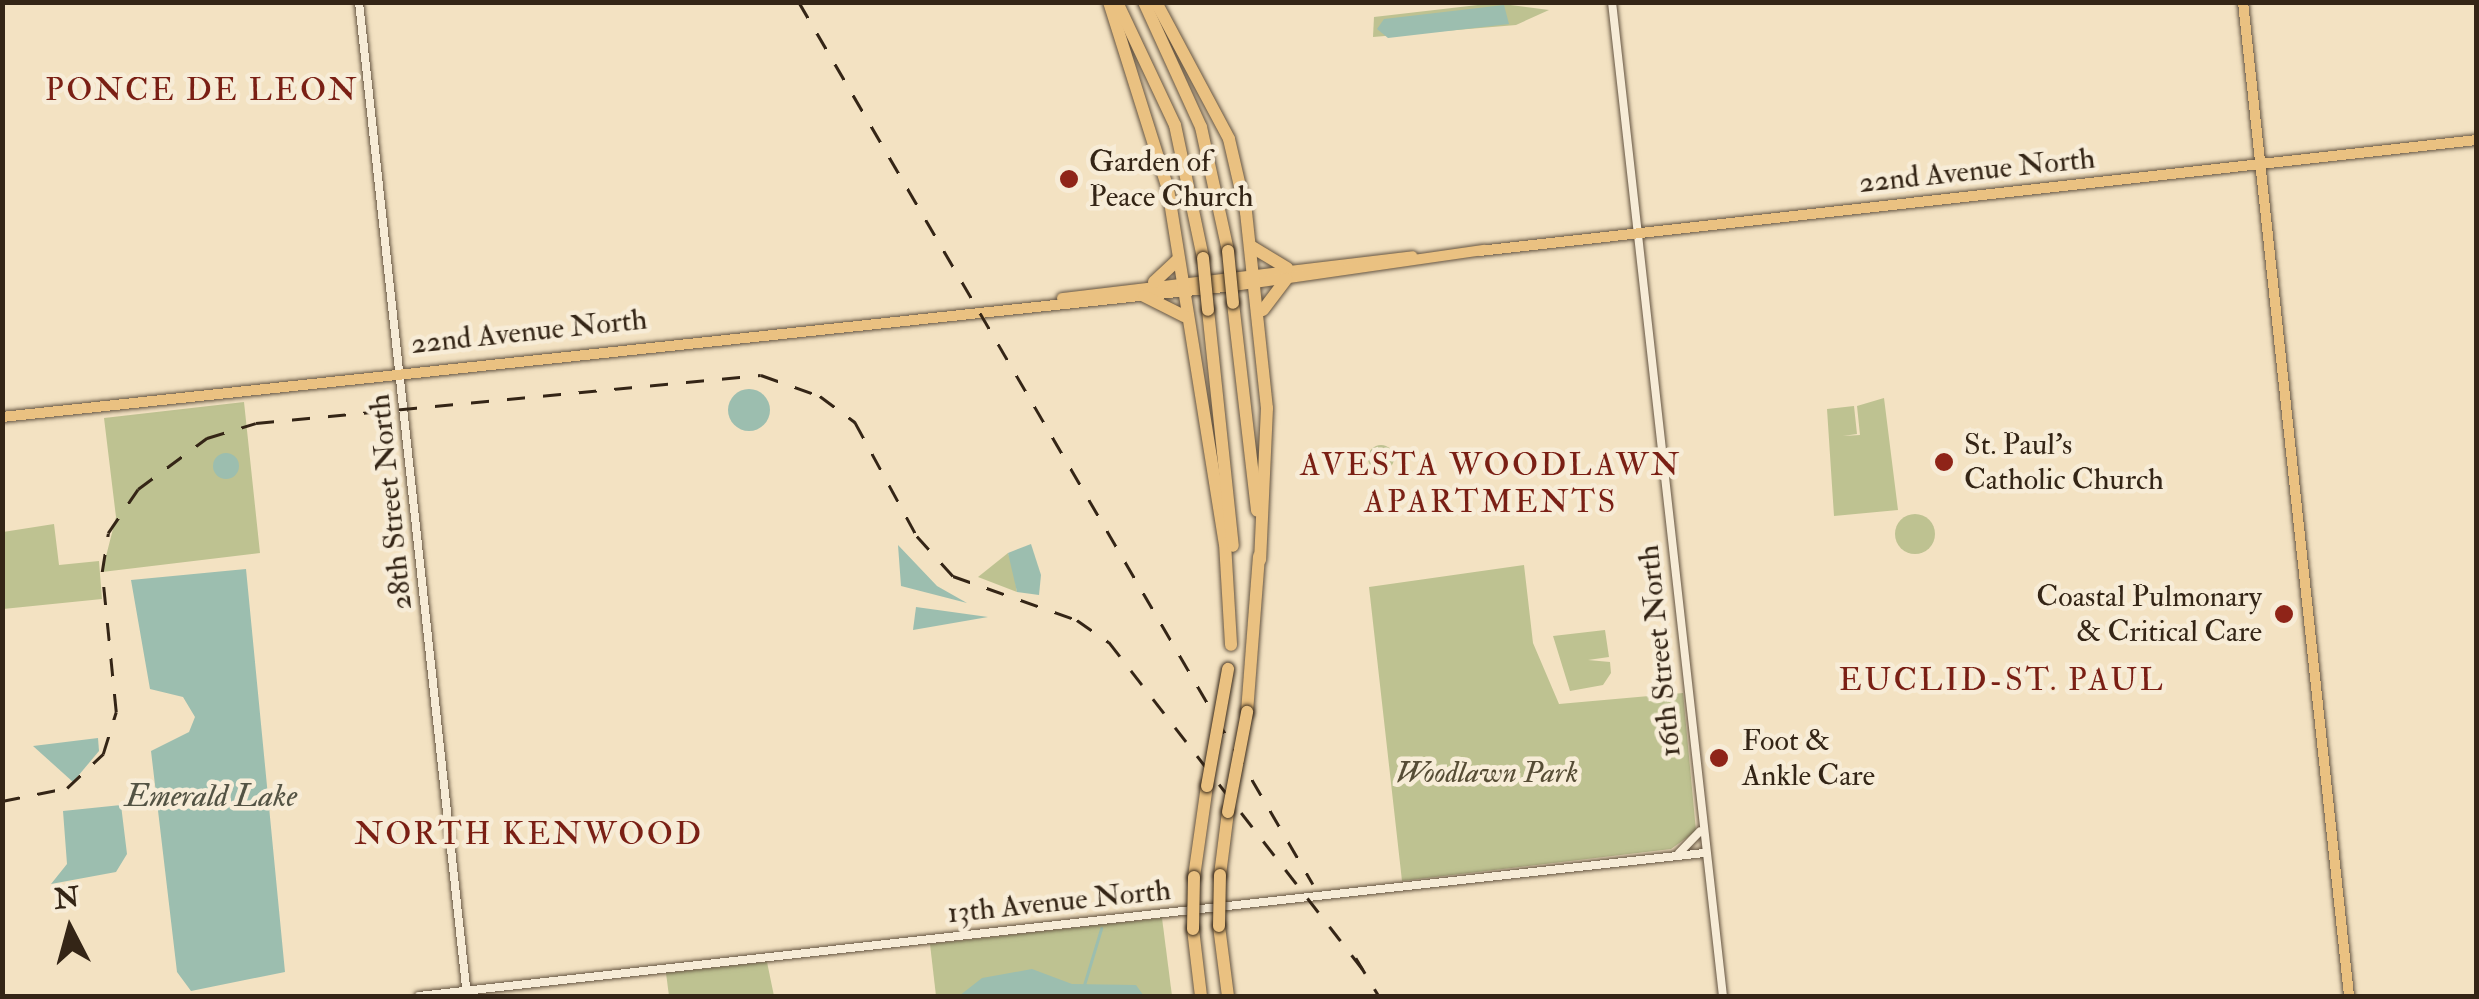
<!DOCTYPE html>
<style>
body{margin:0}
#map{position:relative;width:2479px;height:999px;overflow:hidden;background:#f3e2c2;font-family:"IM FELL Double Pica",serif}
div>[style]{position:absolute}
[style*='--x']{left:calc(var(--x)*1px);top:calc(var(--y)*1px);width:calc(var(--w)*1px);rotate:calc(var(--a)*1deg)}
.green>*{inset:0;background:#bec291}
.round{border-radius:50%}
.water>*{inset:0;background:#9cbeaf}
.stream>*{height:2.5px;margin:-1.25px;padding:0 1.25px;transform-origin:1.25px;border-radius:1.25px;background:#9cbeaf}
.roads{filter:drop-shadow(0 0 2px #645441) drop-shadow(0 0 2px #645441)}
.minor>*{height:8px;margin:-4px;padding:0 4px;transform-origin:4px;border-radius:4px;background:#f7ecd7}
.major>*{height:10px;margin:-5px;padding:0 5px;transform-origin:5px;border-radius:5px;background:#eac181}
.highway>*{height:12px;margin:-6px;padding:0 6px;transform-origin:6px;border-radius:6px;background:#eac181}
.rail>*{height:2.5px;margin-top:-1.25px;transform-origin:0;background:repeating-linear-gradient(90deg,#342516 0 18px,transparent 0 36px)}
.bridges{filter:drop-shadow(0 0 2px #342516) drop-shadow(0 0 2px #342516)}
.highway-bridge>*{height:12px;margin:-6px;padding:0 6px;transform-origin:6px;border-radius:6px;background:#eac181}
.dots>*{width:28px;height:28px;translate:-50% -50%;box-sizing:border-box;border:5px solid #f7ecd7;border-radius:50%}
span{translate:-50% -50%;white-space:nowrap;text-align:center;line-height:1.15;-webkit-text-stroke:9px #f7ecd7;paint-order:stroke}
.poi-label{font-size:30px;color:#342516}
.left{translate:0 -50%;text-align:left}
.right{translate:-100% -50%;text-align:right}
.street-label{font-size:30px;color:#342516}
.park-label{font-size:30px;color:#564c35;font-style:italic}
.neighbourhood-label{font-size:32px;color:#7a1f14;letter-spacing:2.5px}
.water-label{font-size:32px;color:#535344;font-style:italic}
.frame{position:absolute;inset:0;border:5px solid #342516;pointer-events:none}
.north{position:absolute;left:20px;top:879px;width:100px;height:100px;-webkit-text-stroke:8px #f7ecd7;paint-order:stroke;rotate:354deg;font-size:28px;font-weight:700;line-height:40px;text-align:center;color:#342516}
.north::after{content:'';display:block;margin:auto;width:35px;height:45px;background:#342516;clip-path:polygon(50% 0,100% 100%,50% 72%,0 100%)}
</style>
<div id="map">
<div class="green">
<div style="clip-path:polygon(1495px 3px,1549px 10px,1516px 25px,1373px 37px,1374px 17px)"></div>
<div style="clip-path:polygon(1884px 398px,1898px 510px,1834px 516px,1827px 409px,1854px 406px,1857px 434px,1843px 436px,1860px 435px,1857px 406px)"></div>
<div style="clip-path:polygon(244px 402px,260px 553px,102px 572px,116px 517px,104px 418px)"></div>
<div class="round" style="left:1368px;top:445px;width:26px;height:26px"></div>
<div class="round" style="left:1895px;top:514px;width:40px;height:40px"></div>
<div style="clip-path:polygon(54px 524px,59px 565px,99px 561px,102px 599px,3px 609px,3px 532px)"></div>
<div style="clip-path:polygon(1008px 553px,1013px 567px,1017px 592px,978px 577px)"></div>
<div style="clip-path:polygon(1524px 565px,1533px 643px,1559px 704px,1683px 693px,1696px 831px,1671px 849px,1402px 881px,1369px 587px)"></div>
<div style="clip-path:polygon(1605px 630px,1609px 657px,1588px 660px,1610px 662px,1611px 673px,1603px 685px,1570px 691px,1553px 636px)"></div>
<div style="clip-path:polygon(1162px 918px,1172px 996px,936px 996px,930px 944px)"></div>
<div style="clip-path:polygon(767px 962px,774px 996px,669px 996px,666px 973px)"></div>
</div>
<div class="water">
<div style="clip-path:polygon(1504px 5px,1509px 24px,1388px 38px,1377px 29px,1384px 19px)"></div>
<div class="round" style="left:728px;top:389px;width:42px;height:42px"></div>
<div class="round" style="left:213px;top:453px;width:26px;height:26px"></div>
<div style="clip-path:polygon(1031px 544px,1041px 575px,1039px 595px,1017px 592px,1008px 553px)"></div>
<div style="clip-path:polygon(898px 545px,937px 586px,967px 603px,901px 586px)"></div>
<div style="clip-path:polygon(246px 569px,285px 972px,191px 991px,177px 972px,151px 751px,189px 732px,195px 717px,183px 697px,150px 689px,131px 580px)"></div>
<div style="clip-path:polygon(916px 607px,988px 617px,913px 630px)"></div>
<div style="clip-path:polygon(98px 738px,99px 751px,73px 782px,33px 746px)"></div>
<div style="clip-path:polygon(121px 805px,127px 854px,116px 872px,51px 884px,67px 864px,63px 811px)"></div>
<div style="clip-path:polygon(1032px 969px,1072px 984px,1136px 985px,1144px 996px,959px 996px,982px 978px)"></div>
</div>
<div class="stream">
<div style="--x:1084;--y:985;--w:59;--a:-73.1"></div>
</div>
<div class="roads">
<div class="minor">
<div style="--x:359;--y:2;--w:1000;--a:83.8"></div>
<div style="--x:1612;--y:2;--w:1000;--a:83.63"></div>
<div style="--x:1679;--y:853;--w:30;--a:-46"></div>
<div style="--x:419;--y:996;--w:1294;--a:-6.35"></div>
</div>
<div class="major">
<div style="--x:2243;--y:2;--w:1000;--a:83.91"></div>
<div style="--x:1479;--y:251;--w:1003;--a:-6.35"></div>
<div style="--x:1062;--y:298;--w:353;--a:-6.8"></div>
<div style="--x:2;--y:417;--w:1238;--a:-6.07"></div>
<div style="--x:1233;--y:286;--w:253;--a:-8.2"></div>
</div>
<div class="highway">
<div style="--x:1109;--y:2;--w:196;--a:72.5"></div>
<div style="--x:1168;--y:189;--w:359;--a:80.9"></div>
<div style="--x:1225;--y:543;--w:102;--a:86.6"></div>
<div style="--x:1117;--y:2;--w:136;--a:64.8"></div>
<div style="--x:1175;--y:125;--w:136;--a:78.1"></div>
<div style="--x:1144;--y:2;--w:137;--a:65.5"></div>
<div style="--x:1201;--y:127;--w:127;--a:77.7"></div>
<div style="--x:1156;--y:2;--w:155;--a:61.9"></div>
<div style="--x:1229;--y:139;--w:75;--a:76.9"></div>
<div style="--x:1246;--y:212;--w:197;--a:83.9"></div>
<div style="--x:1267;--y:408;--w:152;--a:92.6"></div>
<div style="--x:1252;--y:247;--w:41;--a:31"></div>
<div style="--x:1154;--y:282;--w:33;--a:-43"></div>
<div style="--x:1144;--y:296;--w:45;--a:26.6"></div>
<div style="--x:1233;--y:303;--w:209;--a:83.4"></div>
<div style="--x:1208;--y:310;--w:237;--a:84"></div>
<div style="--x:1263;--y:310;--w:39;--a:-53"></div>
<div style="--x:1247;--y:712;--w:156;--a:-85.6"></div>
<div style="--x:1220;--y:875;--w:64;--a:-82.8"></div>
<div style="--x:1194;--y:877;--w:92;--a:-81.9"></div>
<div style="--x:1219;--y:926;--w:71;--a:82.7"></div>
<div style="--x:1193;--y:929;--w:67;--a:83.2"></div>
</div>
</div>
<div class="rail">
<div style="--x:799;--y:2;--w:1021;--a:59.77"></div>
<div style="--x:2;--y:801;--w:66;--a:-11.3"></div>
<div style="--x:67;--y:788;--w:50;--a:-43.4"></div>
<div style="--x:103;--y:754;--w:44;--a:-72.8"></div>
<div style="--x:116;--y:712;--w:141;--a:-95.7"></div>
<div style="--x:102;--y:572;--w:39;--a:-81"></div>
<div style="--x:108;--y:533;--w:53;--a:-55.7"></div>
<div style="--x:138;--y:489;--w:86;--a:-36.5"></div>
<div style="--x:207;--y:438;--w:51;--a:-17"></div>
<div style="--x:256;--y:423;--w:507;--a:-5.43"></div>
<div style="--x:761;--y:375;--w:63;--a:19.6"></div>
<div style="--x:820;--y:396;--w:44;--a:36.6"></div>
<div style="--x:855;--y:422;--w:130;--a:61.5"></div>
<div style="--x:917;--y:536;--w:54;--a:48"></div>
<div style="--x:953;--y:576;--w:132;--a:19.5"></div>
<div style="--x:1077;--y:620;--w:39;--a:35"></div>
<div style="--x:1109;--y:642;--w:414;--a:52.2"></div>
<div style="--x:1356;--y:958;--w:44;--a:58.8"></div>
</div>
<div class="bridges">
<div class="highway-bridge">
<div style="--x:1228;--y:251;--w:52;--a:84.5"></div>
<div style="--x:1203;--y:258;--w:52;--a:84.5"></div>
<div style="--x:1207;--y:786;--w:119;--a:-79.8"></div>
<div style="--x:1228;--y:812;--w:102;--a:-79.2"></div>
<div style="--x:1219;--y:926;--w:51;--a:-88.9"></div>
<div style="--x:1193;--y:929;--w:52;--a:-88.9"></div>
</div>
</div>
<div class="dots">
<div style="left:1069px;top:179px;background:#8f2418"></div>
<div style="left:1944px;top:462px;background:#8f2418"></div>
<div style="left:2284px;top:614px;background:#8f2418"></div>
<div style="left:1719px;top:758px;background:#8f2418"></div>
</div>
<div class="poi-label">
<span class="left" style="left:1089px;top:179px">Garden of<br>Peace Church</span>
<span class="left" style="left:1964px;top:462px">St. Paul's<br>Catholic Church</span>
<span class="right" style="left:2262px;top:614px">Coastal Pulmonary<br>&amp; Critical Care</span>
<span class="left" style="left:1742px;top:758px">Foot &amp;<br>Ankle Care</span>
</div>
<div class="street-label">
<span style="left:1977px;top:171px;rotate:-6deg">22nd Avenue North</span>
<span style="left:529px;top:332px;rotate:-6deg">22nd Avenue North</span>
<span style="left:391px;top:502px;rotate:-96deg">28th Street North</span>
<span style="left:1660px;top:651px;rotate:-96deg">16th Street North</span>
<span style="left:1059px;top:902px;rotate:-6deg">13th Avenue North</span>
</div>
<div class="park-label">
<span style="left:1487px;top:773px">Woodlawn Park</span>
</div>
<div class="neighbourhood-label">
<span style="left:202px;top:90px">PONCE DE LEON</span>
<span style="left:1491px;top:484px">AVESTA WOODLAWN<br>APARTMENTS</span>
<span style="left:2002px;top:680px">EUCLID-ST. PAUL</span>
<span style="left:529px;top:834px">NORTH KENWOOD</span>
</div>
<div class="water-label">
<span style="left:211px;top:796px">Emerald Lake</span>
</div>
<div class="frame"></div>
<div class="north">N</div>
</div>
